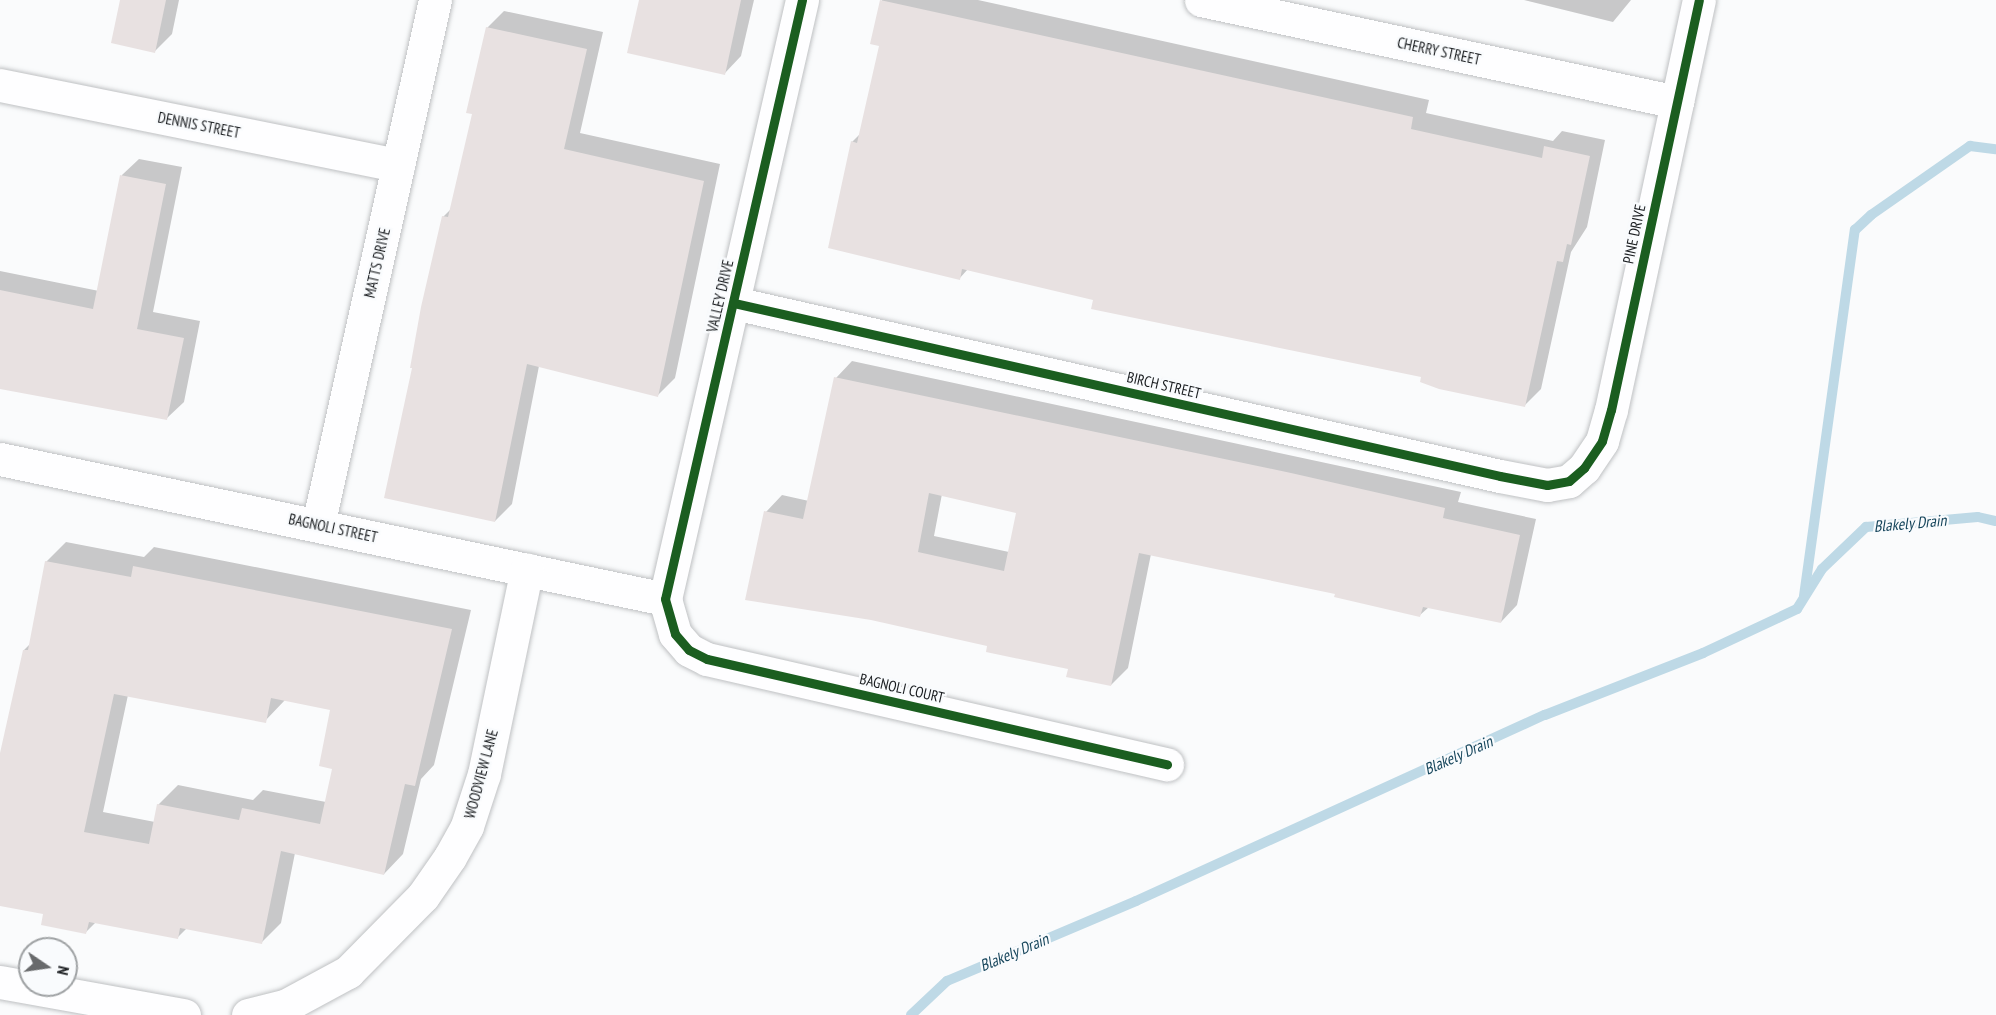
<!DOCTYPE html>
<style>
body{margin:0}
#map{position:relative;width:1996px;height:1015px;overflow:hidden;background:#fafbfc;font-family:"PT Sans Narrow",sans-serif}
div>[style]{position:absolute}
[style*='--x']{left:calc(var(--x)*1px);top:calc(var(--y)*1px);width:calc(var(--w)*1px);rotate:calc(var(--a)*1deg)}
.shadow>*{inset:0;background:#0003}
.stream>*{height:10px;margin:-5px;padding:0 5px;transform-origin:5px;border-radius:5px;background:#bed9e6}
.building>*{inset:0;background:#e8e1e1}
.roads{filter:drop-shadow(0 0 2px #bfc1c3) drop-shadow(0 0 2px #bfc1c3)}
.minor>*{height:33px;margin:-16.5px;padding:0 16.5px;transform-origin:16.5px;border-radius:16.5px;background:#fefeff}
.cycleway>*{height:9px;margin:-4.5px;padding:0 4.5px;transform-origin:4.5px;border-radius:4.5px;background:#1b5e20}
span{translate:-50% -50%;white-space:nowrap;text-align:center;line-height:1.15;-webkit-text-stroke:4.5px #f9fbfd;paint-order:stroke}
.street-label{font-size:15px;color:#191c1f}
.water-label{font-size:16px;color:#17465c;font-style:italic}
.north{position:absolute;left:18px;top:937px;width:60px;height:60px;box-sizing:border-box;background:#f9fbfd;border:2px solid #9fa2a4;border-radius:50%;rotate:103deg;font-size:16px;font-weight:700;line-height:24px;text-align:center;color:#191c1f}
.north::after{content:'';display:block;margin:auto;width:21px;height:27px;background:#686a6c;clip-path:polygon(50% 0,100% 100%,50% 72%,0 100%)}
</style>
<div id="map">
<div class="shadow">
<div style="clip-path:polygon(121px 0,179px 0,172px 34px,155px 51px)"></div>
<div style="clip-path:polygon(641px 0,754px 0,741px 56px,725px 73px)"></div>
<div style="clip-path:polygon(882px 0,978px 0,1429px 100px,1426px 113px,1553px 141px,1562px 131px,1605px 140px,1587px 227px,1571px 252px,1541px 389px,1525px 405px,1423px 376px,968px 269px,959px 279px,852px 142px,860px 134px,881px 44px,872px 42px)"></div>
<div style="clip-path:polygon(1524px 0,1631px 0,1613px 22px)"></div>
<div style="clip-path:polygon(504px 11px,603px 32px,580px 133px,720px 164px,675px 378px,658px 395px,539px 366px,512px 504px,495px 521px,443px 217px,451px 209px,474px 113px,487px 28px)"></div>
<div style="clip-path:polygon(139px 159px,182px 167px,153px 312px,200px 321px,184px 402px,167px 418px,0 387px,0 271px,99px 291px,122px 175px)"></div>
<div style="clip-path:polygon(evenodd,852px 361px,1461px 492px,1458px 502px,1536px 519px,1517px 605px,1501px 622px,1429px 607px,1420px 615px,1336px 592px,1151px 554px,1128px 668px,1111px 685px,1070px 668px,989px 645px,766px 512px,782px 495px,809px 501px,836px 378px,852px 361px,942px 494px,1018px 512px,1009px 552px,934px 536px,942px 494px)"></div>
<div style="clip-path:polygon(evenodd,66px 542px,144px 557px,154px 547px,471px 610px,434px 765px,421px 779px,403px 854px,384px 874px,295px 853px,281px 923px,262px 942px,187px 928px,177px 938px,96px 922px,86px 932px,45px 913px,0 904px,0 762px,24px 650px,30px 644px,46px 562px,66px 542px,128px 695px,265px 721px,285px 700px,332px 709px,334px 768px,326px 802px,263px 790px,253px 800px,178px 785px,158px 805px,155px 822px,103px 812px,128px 695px)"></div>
</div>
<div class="stream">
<div style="--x:1804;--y:596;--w:370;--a:-82.1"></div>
<div style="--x:1855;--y:230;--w:22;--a:-43"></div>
<div style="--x:1871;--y:215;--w:121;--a:-34.9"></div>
<div style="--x:1970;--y:146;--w:26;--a:7"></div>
<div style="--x:911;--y:1015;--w:50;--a:-43.4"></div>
<div style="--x:947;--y:981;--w:205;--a:-22.9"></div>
<div style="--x:1136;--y:901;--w:449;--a:-24.5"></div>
<div style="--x:1545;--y:715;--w:170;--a:-21.4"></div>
<div style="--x:1703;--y:653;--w:104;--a:-25.1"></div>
<div style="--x:1797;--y:609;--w:47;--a:-58"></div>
<div style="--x:1822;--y:569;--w:61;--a:-43.7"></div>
<div style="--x:1866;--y:527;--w:112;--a:-5.1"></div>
<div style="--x:1978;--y:517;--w:18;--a:13"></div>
</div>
<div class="building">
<div style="clip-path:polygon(120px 0,166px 0,155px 53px,111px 43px)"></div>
<div style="clip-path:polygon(639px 0,741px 0,725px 75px,627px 53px)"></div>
<div style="clip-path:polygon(880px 0,1413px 117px,1411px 129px,1542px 158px,1544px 146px,1590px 156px,1571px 245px,1567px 244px,1563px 262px,1557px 261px,1525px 407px,1439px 389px,1420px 382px,1421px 377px,1091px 309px,1093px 300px,962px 269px,960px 280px,828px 248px,851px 141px,857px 143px,879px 46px,870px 44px)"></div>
<div style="clip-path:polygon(486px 27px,587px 49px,564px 149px,704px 181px,658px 397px,527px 364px,495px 522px,384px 498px,412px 368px,410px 368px,421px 307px,442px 216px,448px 217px,472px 114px,466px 113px)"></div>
<div style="clip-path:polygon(120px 175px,166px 184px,137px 329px,184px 338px,167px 420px,0 389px,0 290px,93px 309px)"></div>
<div style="clip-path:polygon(evenodd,834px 377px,1291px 473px,1445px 508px,1443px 518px,1520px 535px,1501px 623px,1423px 607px,1420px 617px,1334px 597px,1335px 594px,1139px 553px,1111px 686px,1066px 677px,1068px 669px,986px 652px,987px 646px,871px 620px,745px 600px,764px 511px,803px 519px,834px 377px,929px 493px,1016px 513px,1004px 571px,918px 552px,929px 493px)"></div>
<div style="clip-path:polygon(evenodd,45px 561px,131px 577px,133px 566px,452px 629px,415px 786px,405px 784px,384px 875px,281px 851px,262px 944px,180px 928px,178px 939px,89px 922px,86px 934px,41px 925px,43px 914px,0 906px,0 753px,23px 650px,28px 650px,45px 561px,114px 694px,266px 723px,271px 698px,330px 710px,319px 766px,332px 769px,320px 824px,242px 808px,239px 820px,157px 804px,149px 844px,84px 832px,114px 694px)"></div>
</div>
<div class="roads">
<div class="minor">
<div style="--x:802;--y:0;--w:614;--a:102.88"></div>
<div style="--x:665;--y:599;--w:36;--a:74"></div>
<div style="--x:675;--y:634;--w:21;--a:49"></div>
<div style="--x:689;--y:650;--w:20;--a:27"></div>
<div style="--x:707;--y:659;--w:472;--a:12.9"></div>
<div style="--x:1201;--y:0;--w:487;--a:12.1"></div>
<div style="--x:0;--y:85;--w:406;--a:11.4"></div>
<div style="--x:734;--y:303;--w:785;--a:12.73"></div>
<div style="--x:1500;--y:476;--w:48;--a:10.8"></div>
<div style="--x:1547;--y:485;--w:22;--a:-10"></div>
<div style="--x:1569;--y:481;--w:20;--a:-41"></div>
<div style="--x:1584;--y:468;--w:32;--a:-56"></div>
<div style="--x:1602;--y:441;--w:32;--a:-74"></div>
<div style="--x:1611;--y:410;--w:419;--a:-77.9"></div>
<div style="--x:0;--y:459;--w:680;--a:11.89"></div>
<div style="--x:318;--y:525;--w:538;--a:-77.44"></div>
<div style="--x:0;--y:982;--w:187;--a:10.2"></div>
<div style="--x:248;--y:1015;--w:38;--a:-14"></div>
<div style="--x:285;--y:1006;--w:72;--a:-28.4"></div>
<div style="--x:348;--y:972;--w:107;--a:-45.4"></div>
<div style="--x:423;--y:896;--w:47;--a:-55.3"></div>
<div style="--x:450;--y:857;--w:35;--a:-61"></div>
<div style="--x:467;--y:826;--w:55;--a:-71.9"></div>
<div style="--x:484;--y:774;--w:209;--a:-78.2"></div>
</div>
</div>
<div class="cycleway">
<div style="--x:802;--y:0;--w:614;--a:102.88"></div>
<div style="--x:665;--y:599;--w:36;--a:74"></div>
<div style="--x:675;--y:634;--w:21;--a:49"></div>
<div style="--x:689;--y:650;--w:20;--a:27"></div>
<div style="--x:707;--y:659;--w:472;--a:12.9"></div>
<div style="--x:734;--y:303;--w:785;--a:12.73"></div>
<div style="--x:1500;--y:476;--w:48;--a:10.8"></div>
<div style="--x:1547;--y:485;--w:22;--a:-10"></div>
<div style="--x:1569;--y:481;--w:20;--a:-41"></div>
<div style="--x:1584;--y:468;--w:32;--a:-56"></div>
<div style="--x:1602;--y:441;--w:32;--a:-74"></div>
<div style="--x:1611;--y:410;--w:419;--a:-77.9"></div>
</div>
<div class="street-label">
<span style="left:1439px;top:51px;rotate:12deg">CHERRY STREET</span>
<span style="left:199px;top:125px;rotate:11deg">DENNIS STREET</span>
<span style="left:1634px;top:234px;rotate:-78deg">PINE DRIVE</span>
<span style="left:377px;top:263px;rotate:-77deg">MATTS DRIVE</span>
<span style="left:720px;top:296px;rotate:-77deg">VALLEY DRIVE</span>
<span style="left:1164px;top:385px;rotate:13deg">BIRCH STREET</span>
<span style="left:333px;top:528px;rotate:12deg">BAGNOLI STREET</span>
<span style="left:902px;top:688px;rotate:13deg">BAGNOLI COURT</span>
<span style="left:481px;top:774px;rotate:-75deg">WOODVIEW LANE</span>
</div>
<div class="water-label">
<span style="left:1910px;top:523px;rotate:-5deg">Blakely Drain</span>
<span style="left:1458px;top:755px;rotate:-24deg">Blakely Drain</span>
<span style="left:1014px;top:952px;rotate:-23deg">Blakely Drain</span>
</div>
<div class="north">N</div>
</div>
